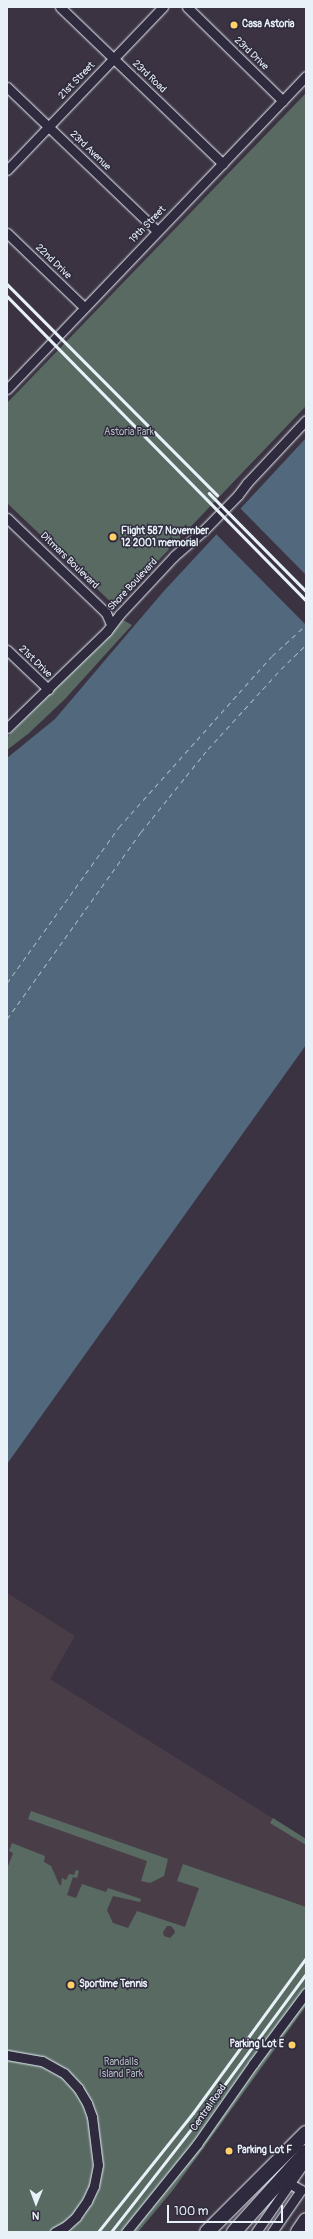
<!DOCTYPE html>
<style>
body{margin:0}
#map{position:relative;width:313px;height:2239px;overflow:hidden;background:#3b3342;font-family:Pangolin,sans-serif}
div>[style]{position:absolute}
[style*='--x']{left:calc(var(--x)*1px);top:calc(var(--y)*1px);width:calc(var(--w)*1px);rotate:calc(var(--a)*1deg)}
.built>*{inset:0;background:#493e48}
.green>*{inset:0;background:#586a62}
.water>*{inset:0;background:#52687d}
.pier>*{inset:0;background:#3b3342}
.ferry>*{height:1px;margin-top:-0.5px;transform-origin:0;background:repeating-linear-gradient(90deg,#acbac7 0 5px,transparent 0 9px)}
.roads{filter:drop-shadow(0 0 1px #e8f1f8) drop-shadow(0 0 1px #e8f1f8)}
.minor>*{height:9px;margin:-4.5px;padding:0 4.5px;transform-origin:4.5px;border-radius:4.5px;background:#2f2a3d}
.highway>*{height:14px;margin:-7px;padding:0 7px;transform-origin:7px;border-radius:7px;background:#2f2a3d}
.rail>*{height:2.5px;margin:-1.25px;padding:0 1.25px;transform-origin:1.25px;border-radius:1.25px;background:#e8f1f8}
.dots>*{width:11px;height:11px;translate:-50% -50%;box-sizing:border-box;border:2px solid #2f2a3d;border-radius:50%}
span{translate:-50% -50%;white-space:nowrap;text-align:center;line-height:1.15;-webkit-text-stroke:3px #2f2a3d;paint-order:stroke}
.poi-label{font-size:10px;color:#e8f1f8;font-weight:700}
.left{translate:0 -50%;text-align:left}
.right{translate:-100% -50%;text-align:right}
.street-label{font-size:10px;color:#e8f1f8}
.park-label{font-size:10px;color:#aebbbc}
.frame{position:absolute;inset:0;border:8px solid #e8f1f8;pointer-events:none}
.north{position:absolute;left:16px;top:2183px;width:40px;height:40px;-webkit-text-stroke:3px #2f2a3d;paint-order:stroke;rotate:181deg;font-size:11px;font-weight:700;line-height:16px;text-align:center;color:#e8f1f8}
.north::after{content:'';display:block;margin:auto;width:14px;height:18px;background:#e8f1f8;clip-path:polygon(50% 0,100% 100%,50% 72%,0 100%)}
.scale{position:absolute;left:167px;top:2205px;width:116px;height:18px;box-sizing:border-box;border:2px solid #e8f1f8;border-top:0;padding-left:5px;font-size:12px;line-height:14px;white-space:nowrap;color:#e8f1f8;-webkit-text-stroke:3px #2f2a3d;paint-order:stroke}
</style>
<div id="map">
<div class="built">
<div style="clip-path:polygon(7px 1593px,75px 1636px,50px 1679px,306px 1839px,306px 1929px,165px 1954px,92px 1921px,7px 1869px)"></div>
</div>
<div class="green">
<div style="clip-path:polygon(306px 93px,306px 406px,115px 606px,7px 503px,7px 403px)"></div>
<div style="clip-path:polygon(123px 620px,132px 625px,65px 699px,28px 734px,7px 750px,7px 737px,77px 666px,102px 644px)"></div>
<div style="clip-path:polygon(31px 1811px,168px 1859px,164px 1876px,150px 1883px,141px 1881px,147px 1861px,28px 1819px)"></div>
<div style="clip-path:polygon(273px 1818px,306px 1839px,306px 1845px,270px 1823px)"></div>
<div style="clip-path:polygon(evenodd,12px 1843px,45px 1856px,44px 1862px,51px 1866px,59px 1884px,61px 1886px,62px 1878px,66px 1880px,69px 1874px,74px 1875px,76px 1870px,79px 1871px,77px 1878px,73px 1877px,67px 1895px,76px 1898px,82px 1884px,106px 1892px,108px 1888px,141px 1899px,140px 1902px,113px 1896px,107px 1910px,113px 1923px,128px 1928px,137px 1911px,185px 1927px,199px 1888px,177px 1881px,183px 1864px,306px 1907px,306px 2006px,173px 2190px,138px 2232px,7px 2232px,7px 1869px,13px 1853px,9px 1851px,12px 1843px,167px 1926px,171px 1926px,175px 1931px,174px 1934px,170px 1938px,164px 1936px,163px 1932px,167px 1926px)"></div>
</div>
<div class="water">
<div style="clip-path:polygon(306px 438px,306px 1045px,7px 1464px,7px 758px,55px 719px,163px 592px)"></div>
</div>
<div class="pier">
<div style="clip-path:polygon(239px 507px,306px 575px,306px 625px,215px 533px)"></div>
</div>
<div class="ferry">
<div style="--x:7;--y:983;--w:192;--a:-54.3"></div>
<div style="--x:119;--y:827;--w:229;--a:-48.2"></div>
<div style="--x:272;--y:656;--w:46;--a:-42.4"></div>
<div style="--x:7;--y:1019;--w:230;--a:-54.4"></div>
<div style="--x:141;--y:832;--w:107;--a:-51.1"></div>
<div style="--x:208;--y:749;--w:108;--a:-47.6"></div>
<div style="--x:281;--y:669;--w:35;--a:-44"></div>
</div>
<div class="roads">
<div class="minor">
<div style="--x:60;--y:7;--w:226;--a:43.9"></div>
<div style="--x:187;--y:7;--w:134;--a:44.4"></div>
<div style="--x:7;--y:87;--w:208;--a:43.8"></div>
<div style="--x:7;--y:170;--w:226;--a:-46.3"></div>
<div style="--x:7;--y:233;--w:107;--a:43.9"></div>
<div style="--x:7;--y:389;--w:433;--a:-46.3"></div>
<div style="--x:7;--y:518;--w:137;--a:43.8"></div>
<div style="--x:106;--y:613;--w:12;--a:66"></div>
<div style="--x:7;--y:650;--w:57;--a:43.6"></div>
<div style="--x:7;--y:728;--w:139;--a:-44.1"></div>
<div style="--x:107;--y:631;--w:21;--a:-53"></div>
<div style="--x:120;--y:614;--w:79;--a:-47"></div>
<div style="--x:174;--y:556;--w:40;--a:-41"></div>
<div style="--x:204;--y:530;--w:49;--a:-45.8"></div>
<div style="--x:238;--y:495;--w:15;--a:-53"></div>
<div style="--x:247;--y:483;--w:86;--a:-46.9"></div>
<div style="--x:7;--y:2055;--w:36;--a:10"></div>
<div style="--x:42;--y:2061;--w:25;--a:29"></div>
<div style="--x:64;--y:2073;--w:21;--a:47"></div>
<div style="--x:78;--y:2088;--w:17;--a:59"></div>
<div style="--x:87;--y:2103;--w:15;--a:70"></div>
<div style="--x:92;--y:2117;--w:48;--a:82.9"></div>
<div style="--x:98;--y:2165;--w:21;--a:101"></div>
<div style="--x:94;--y:2186;--w:17;--a:115"></div>
<div style="--x:87;--y:2201;--w:19;--a:125"></div>
<div style="--x:76;--y:2217;--w:13;--a:138"></div>
<div style="--x:66;--y:2226;--w:13;--a:151"></div>
<div style="--x:126;--y:2232;--w:113;--a:-51.1"></div>
<div style="--x:197;--y:2144;--w:98;--a:-55"></div>
<div style="--x:253;--y:2064;--w:89;--a:-53.3"></div>
<div style="--x:256;--y:2232;--w:84;--a:-55.2"></div>
<div style="--x:272;--y:2232;--w:51;--a:-55.4"></div>
<div style="--x:301;--y:2190;--w:14;--a:-150"></div>
</div>
<div class="highway">
<div style="--x:207;--y:2232;--w:140;--a:-45"></div>
<div style="--x:234;--y:2232;--w:108;--a:-48"></div>
<div style="--x:298;--y:2232;--w:14;--a:-56"></div>
</div>
</div>
<div class="rail">
<div style="--x:7;--y:284;--w:298;--a:45.1"></div>
<div style="--x:7;--y:296;--w:426;--a:45.5"></div>
<div style="--x:209;--y:493;--w:138;--a:45.3"></div>
<div style="--x:98;--y:2232;--w:152;--a:-51.4"></div>
<div style="--x:193;--y:2113;--w:192;--a:-53.9"></div>
<div style="--x:111;--y:2232;--w:150;--a:-52.1"></div>
<div style="--x:203;--y:2114;--w:174;--a:-53.7"></div>
</div>
<div class="dots">
<div style="left:234px;top:25px;background:#ffd166"></div>
<div style="left:113px;top:537px;background:#ffd166"></div>
<div style="left:71px;top:1985px;background:#ffd166"></div>
<div style="left:292px;top:2045px;background:#ffd166"></div>
<div style="left:229px;top:2151px;background:#ffd166"></div>
</div>
<div class="poi-label">
<span class="left" style="left:242px;top:25px">Casa Astoria</span>
<span class="left" style="left:121px;top:537px">Flight 587 November<br>12 2001 memorial</span>
<span class="left" style="left:79px;top:1985px">Sportime Tennis</span>
<span class="right" style="left:284px;top:2045px">Parking Lot E</span>
<span class="left" style="left:237px;top:2151px">Parking Lot F</span>
</div>
<div class="street-label">
<span style="left:251px;top:54px;rotate:44deg">23rd Drive</span>
<span style="left:149px;top:77px;rotate:44deg">23rd Road</span>
<span style="left:77px;top:81px;rotate:-46deg">21st Street</span>
<span style="left:90px;top:151px;rotate:44deg">23rd Avenue</span>
<span style="left:148px;top:225px;rotate:-46deg">19th Street</span>
<span style="left:53px;top:262px;rotate:44deg">22nd Drive</span>
<span style="left:69px;top:561px;rotate:44deg">Ditmars Boulevard</span>
<span style="left:133px;top:585px;rotate:-47deg">Shore Boulevard</span>
<span style="left:35px;top:662px;rotate:44deg">21st Drive</span>
<span style="left:209px;top:2108px;rotate:-55deg">Central Road</span>
</div>
<div class="park-label">
<span style="left:129px;top:433px">Astoria Park</span>
<span style="left:121px;top:2068px">Randalls<br>Island Park</span>
</div>
<div class="frame"></div>
<div class="north">N</div>
<div class="scale">100 m</div>
</div>
